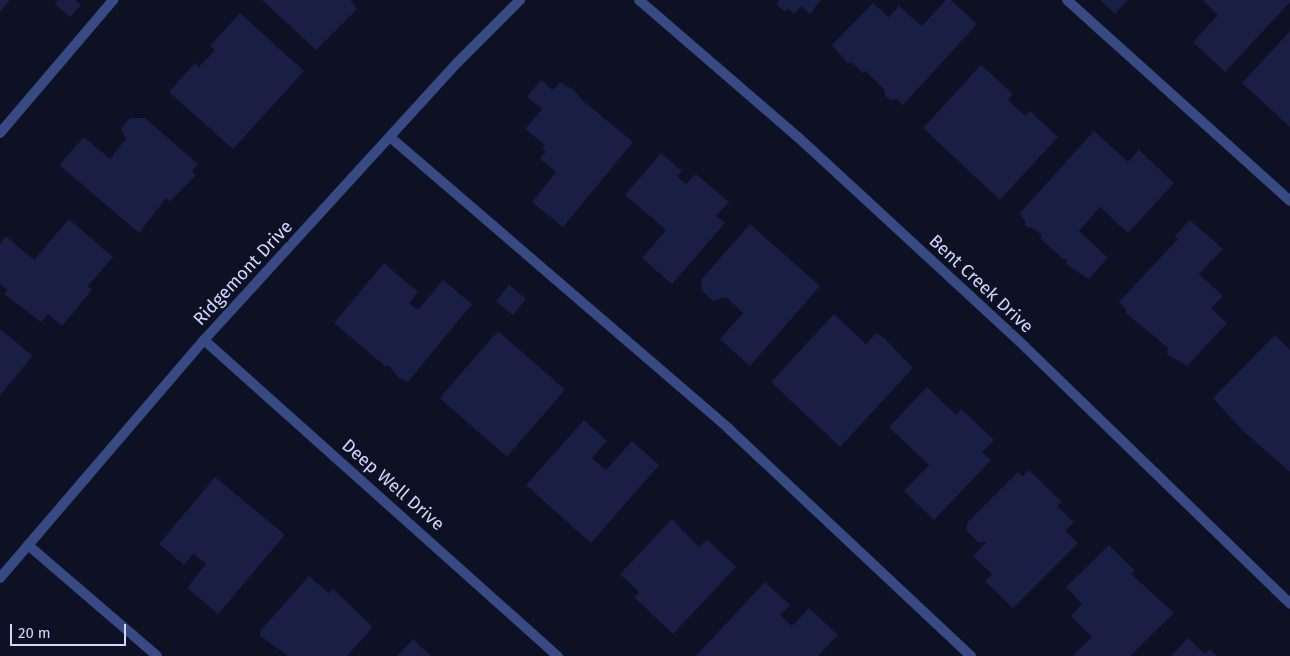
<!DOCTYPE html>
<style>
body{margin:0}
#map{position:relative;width:1290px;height:656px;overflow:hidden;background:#0e1023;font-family:"Fira Sans",sans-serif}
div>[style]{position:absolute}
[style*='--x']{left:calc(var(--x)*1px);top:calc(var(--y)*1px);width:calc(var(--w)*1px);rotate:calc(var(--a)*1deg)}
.building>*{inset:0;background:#1a1d44;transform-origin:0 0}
.service>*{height:10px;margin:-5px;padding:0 5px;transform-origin:5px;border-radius:5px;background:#384a83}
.minor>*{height:10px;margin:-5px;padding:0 5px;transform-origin:5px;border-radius:5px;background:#384a83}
.tertiary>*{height:10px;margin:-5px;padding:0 5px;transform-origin:5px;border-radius:5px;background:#384a83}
span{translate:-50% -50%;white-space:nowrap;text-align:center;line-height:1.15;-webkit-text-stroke:5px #0e1023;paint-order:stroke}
.street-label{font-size:18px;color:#d0d8ff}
.scale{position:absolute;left:10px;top:624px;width:116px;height:22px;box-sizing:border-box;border:2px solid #d0d8ff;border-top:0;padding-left:6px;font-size:15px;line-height:18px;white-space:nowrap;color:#d0d8ff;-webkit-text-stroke:4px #0e1023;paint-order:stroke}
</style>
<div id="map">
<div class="building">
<div style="clip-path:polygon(0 0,10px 0,0 12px)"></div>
<div style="clip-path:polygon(58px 0,75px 0,81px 5px,70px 17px,55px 4px)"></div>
<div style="clip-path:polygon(262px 0,351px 0,357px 9px,316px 50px)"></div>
<div style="clip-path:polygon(778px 0,821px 0,810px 14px,801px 6px,794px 14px,789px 9px,784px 11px,777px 5px)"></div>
<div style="clip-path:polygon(946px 0,951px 0,977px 24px,903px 105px,897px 99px,891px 100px,885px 95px,884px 89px,865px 71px,863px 73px,851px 62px,848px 64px,832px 45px,873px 3px,889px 17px,899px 6px,922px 26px)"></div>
<div style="clip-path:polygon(1100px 0,1128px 0,1115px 14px)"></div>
<div style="clip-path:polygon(1203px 0,1290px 0,1290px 2px,1225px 72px,1193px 42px,1218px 15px)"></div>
<div style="clip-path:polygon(240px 13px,304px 71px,233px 149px,169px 92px,195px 63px,199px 67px,215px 50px,210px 46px)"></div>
<div style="clip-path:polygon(1290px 31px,1290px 127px,1242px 83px)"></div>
<div style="clip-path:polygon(981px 65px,1013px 94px,1008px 100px,1025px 116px,1030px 111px,1058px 137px,1000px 200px,923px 128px)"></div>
<div style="clip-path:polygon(541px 80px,553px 90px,560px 82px,574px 90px,582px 100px,633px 142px,563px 227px,532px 202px,556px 172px,540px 158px,546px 151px,542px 148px,545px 145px,525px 129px,542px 109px,527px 97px)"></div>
<div style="clip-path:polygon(129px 118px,145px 118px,198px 164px,192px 172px,196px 175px,170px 201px,166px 198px,139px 233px,59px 165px,84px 137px,110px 159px,126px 139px,121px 129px)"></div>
<div style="clip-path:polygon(1094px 131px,1128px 162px,1139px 150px,1174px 183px,1128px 233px,1100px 207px,1079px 231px,1108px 258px,1089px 279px,1066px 264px,1067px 259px,1063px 259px,1040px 238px,1042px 236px,1036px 230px,1025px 226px,1025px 220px,1019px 214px)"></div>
<div style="clip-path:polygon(661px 153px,682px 171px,677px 176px,686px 184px,696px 174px,729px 202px,716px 216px,725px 223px,672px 284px,642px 258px,666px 230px,625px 195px)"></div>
<div style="clip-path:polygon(69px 219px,113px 257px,88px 286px,92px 290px,62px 326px,48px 314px,41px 322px,4px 294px,7px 290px,0 284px,0 244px,6px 236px,34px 260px)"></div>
<div style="clip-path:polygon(1190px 220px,1223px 249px,1199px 274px,1223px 296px,1211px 308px,1227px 323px,1187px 366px,1167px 354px,1168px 348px,1126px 313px,1126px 309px,1119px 302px,1178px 239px,1175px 236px)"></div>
<div style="clip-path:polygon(750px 224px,820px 286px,750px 366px,720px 339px,743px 313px,726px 297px,713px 301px,702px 291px,701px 280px)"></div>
<div style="clip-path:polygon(384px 263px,418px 292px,409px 303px,418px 310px,443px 280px,472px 304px,408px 382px,399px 378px,388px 365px,386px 367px,334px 323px)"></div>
<div style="left:509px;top:285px;width:22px;height:21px;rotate:39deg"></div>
<div style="clip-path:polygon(834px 314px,866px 344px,876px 333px,885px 339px,913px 368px,840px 447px,771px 382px)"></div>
<div style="clip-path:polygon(0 329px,33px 356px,0 395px)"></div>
<div style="left:498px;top:331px;width:89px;height:89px;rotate:41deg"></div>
<div style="clip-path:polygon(1275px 335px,1290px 350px,1290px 472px,1243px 431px,1213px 398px)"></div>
<div style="clip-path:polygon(927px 387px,956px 415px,961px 409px,994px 440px,982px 452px,991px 460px,934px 520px,904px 491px,929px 465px,889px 427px)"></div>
<div style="clip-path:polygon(584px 420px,607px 441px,592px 458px,606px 470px,632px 441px,659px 465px,591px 543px,526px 485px)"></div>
<div style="clip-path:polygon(1029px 470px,1062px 502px,1057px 506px,1074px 522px,1065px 531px,1078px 543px,1013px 608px,985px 581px,992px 574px,973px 556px,987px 542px,978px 542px,967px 531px,967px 523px,1018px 472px,1023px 476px)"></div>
<div style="clip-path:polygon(215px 477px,285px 535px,218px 614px,187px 588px,206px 564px,193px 554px,184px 565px,159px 544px)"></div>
<div style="clip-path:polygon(672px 519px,699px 547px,707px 539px,736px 567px,673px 634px,634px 597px,639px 592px,620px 574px)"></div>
<div style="clip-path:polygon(1109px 545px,1135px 571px,1131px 574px,1174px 613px,1130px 656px,1072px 656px,1092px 637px,1071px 616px,1082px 604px,1066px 587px)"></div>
<div style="clip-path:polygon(309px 576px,329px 593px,333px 589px,373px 627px,347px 656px,288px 656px,260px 636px,260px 631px)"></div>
<div style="clip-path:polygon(765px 582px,790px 605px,780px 615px,792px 626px,809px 608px,838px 635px,818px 656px,696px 656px)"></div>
<div style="clip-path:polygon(1188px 638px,1205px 654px,1210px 649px,1217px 656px,1171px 656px)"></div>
<div style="clip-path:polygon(413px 639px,431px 656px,397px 656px)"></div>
</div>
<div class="service">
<div style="--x:1067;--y:0;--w:300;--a:42"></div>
<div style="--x:0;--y:133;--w:175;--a:-49.6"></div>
<div style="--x:390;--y:137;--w:447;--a:40.7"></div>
<div style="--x:729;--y:429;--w:332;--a:43.2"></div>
<div style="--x:28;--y:545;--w:170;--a:40.7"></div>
</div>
<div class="minor">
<div style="--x:639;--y:0;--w:211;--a:40.8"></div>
<div style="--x:799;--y:138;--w:298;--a:42.7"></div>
<div style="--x:1018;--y:340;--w:379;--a:44.1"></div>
<div style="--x:204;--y:340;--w:475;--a:41.8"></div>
</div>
<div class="tertiary">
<div style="--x:0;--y:578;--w:313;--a:-49.4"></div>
<div style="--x:204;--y:340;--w:377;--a:-47.6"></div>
<div style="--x:458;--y:62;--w:88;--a:-45"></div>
</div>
<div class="street-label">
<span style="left:243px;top:273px;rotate:-47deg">Ridgemont Drive</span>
<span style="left:981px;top:284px;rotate:43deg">Bent Creek Drive</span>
<span style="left:393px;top:485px;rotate:41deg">Deep Well Drive</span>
</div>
<div class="scale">20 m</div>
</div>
